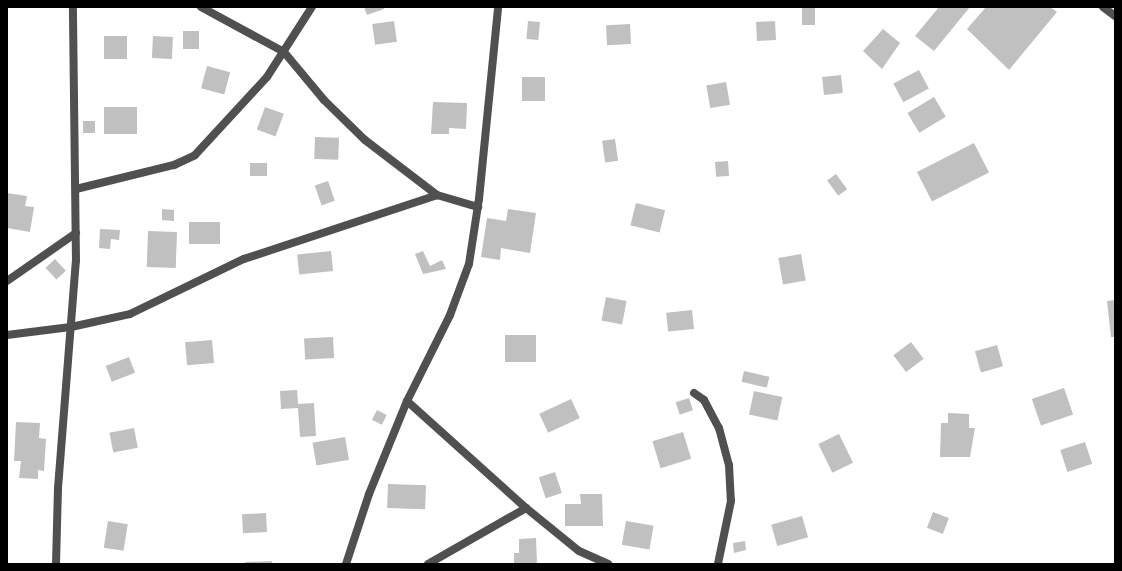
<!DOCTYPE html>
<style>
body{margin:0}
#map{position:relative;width:1122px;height:571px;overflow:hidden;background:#fff;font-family:Karla,sans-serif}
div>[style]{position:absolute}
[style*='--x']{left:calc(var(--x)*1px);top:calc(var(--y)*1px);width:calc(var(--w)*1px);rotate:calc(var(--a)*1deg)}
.building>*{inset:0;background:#c0c0c0;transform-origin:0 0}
.minor>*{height:8px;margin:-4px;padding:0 4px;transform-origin:4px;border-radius:4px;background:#505050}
span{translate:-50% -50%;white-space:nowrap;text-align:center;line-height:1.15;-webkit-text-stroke:4px #fff;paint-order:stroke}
.frame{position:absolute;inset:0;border:8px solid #000;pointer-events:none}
</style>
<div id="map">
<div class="building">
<div style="clip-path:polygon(364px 7px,384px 7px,384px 9px,367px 15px)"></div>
<div style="left:802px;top:7px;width:13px;height:18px"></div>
<div style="clip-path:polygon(939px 7px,970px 7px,934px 51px,915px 36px)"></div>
<div style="clip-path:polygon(986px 7px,1050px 7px,1057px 12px,1009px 70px,967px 29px)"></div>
<div style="left:394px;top:21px;width:21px;height:22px;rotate:82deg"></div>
<div style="left:528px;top:21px;width:12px;height:18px;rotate:5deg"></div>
<div style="left:775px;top:21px;width:19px;height:19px;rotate:87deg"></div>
<div style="left:630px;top:24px;width:20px;height:24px;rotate:87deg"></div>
<div style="clip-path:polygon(883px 29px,900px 43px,882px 69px,863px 51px)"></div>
<div style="left:183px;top:31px;width:16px;height:18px"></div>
<div style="left:104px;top:36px;width:23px;height:23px"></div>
<div style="left:153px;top:36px;width:20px;height:22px;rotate:3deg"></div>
<div style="left:207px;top:66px;width:24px;height:23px;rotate:15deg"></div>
<div style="left:919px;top:70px;width:21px;height:29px;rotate:62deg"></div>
<div style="left:841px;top:75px;width:18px;height:19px;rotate:84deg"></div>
<div style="left:522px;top:77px;width:23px;height:24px"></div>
<div style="left:726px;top:82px;width:23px;height:20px;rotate:80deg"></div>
<div style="left:934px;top:97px;width:23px;height:31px;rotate:59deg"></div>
<div style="clip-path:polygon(433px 102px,467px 103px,466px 129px,449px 128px,449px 134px,431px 134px)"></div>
<div style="left:137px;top:107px;width:27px;height:33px;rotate:90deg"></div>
<div style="left:265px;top:107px;width:20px;height:24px;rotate:20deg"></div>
<div style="left:83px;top:121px;width:12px;height:12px"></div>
<div style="left:315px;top:137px;width:24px;height:22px;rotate:2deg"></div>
<div style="left:615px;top:139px;width:22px;height:13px;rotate:82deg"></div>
<div style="left:974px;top:143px;width:33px;height:64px;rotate:63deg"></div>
<div style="left:728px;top:161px;width:15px;height:13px;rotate:86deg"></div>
<div style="left:250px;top:163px;width:17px;height:13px"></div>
<div style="left:836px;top:174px;width:19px;height:11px;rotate:54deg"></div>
<div style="left:328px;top:181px;width:21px;height:14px;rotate:71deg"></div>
<div style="clip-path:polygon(7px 193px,27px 196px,25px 206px,34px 207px,30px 232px,7px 228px)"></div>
<div style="left:636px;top:203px;width:30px;height:23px;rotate:14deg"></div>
<div style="clip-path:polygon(162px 209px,174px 210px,174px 221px,162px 220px)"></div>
<div style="clip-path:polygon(508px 209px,536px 213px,530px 253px,501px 248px,500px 260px,481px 257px,487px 218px,506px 221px)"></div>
<div style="left:189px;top:222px;width:31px;height:22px"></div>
<div style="clip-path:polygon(100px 229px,120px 230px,119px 240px,111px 239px,110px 249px,99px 248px)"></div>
<div style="left:148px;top:231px;width:29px;height:36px;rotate:2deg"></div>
<div style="left:331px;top:251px;width:20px;height:34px;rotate:84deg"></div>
<div style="clip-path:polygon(423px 251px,430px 266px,442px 260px,446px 269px,423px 274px,415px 254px)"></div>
<div style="left:801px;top:254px;width:27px;height:23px;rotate:80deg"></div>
<div style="left:55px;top:259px;width:16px;height:13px;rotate:47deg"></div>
<div style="left:606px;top:297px;width:21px;height:24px;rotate:11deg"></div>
<div style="clip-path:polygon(1115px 300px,1115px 337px,1111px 337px,1107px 301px)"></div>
<div style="left:692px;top:310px;width:19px;height:26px;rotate:84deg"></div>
<div style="left:505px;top:335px;width:31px;height:27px"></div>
<div style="left:333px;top:337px;width:21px;height:29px;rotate:87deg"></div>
<div style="left:212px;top:340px;width:23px;height:27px;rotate:85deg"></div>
<div style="left:911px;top:342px;width:21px;height:22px;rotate:53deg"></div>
<div style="left:997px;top:345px;width:22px;height:23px;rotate:74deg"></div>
<div style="left:129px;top:357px;width:17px;height:25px;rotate:69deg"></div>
<div style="left:744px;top:371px;width:26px;height:11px;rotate:13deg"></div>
<div style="left:1064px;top:388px;width:28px;height:34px;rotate:71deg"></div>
<div style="clip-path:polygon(297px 390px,298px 404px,314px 403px,316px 436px,300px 437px,298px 408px,281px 409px,280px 391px)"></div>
<div style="left:754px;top:391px;width:29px;height:24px;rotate:12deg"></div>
<div style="left:689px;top:398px;width:13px;height:14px;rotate:72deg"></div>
<div style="left:571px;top:399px;width:21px;height:35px;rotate:65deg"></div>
<div style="left:377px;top:410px;width:11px;height:11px;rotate:27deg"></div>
<div style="clip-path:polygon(948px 413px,969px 414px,969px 428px,975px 428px,970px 457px,940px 457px,941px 423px,948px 423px)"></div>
<div style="clip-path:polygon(16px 422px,40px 423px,39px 438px,46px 439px,44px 471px,38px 470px,38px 479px,19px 478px,21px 461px,14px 461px)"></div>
<div style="left:134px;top:428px;width:20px;height:25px;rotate:79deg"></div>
<div style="left:683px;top:432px;width:28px;height:32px;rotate:73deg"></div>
<div style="left:839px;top:434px;width:32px;height:23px;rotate:64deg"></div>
<div style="left:345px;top:437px;width:23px;height:33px;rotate:80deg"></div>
<div style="left:1085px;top:442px;width:23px;height:26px;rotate:72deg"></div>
<div style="left:555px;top:472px;width:22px;height:17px;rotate:72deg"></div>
<div style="left:388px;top:484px;width:38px;height:24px;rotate:2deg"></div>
<div style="clip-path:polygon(580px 494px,602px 494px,603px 526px,565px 526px,565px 504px,581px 504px)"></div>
<div style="left:933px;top:512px;width:17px;height:17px;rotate:21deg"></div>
<div style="left:266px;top:513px;width:19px;height:24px;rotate:87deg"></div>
<div style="left:802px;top:516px;width:22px;height:32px;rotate:74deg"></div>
<div style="left:108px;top:521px;width:20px;height:27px;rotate:9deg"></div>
<div style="left:626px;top:521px;width:28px;height:24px;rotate:10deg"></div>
<div style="clip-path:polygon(536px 538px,537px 564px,514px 564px,514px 553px,519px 553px,519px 539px)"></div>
<div style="clip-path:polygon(745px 541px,746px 550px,734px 553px,733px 543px)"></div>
<div style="clip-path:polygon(272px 561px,272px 564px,245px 564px,245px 562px)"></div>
</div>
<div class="minor">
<div style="--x:201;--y:7;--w:94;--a:28.5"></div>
<div style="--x:284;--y:52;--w:62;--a:50.2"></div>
<div style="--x:324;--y:100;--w:57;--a:44.3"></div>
<div style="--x:365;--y:140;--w:91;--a:37.4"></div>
<div style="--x:437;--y:195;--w:43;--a:16.3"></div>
<div style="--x:1103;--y:7;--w:15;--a:37"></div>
<div style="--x:76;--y:189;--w:101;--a:-13.8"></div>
<div style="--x:174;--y:165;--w:23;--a:-25"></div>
<div style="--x:195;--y:155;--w:106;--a:-47.3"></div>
<div style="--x:267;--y:77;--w:83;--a:-57.3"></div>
<div style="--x:7;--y:281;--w:84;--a:-34.8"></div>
<div style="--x:7;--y:335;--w:64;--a:-7.1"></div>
<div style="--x:71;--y:327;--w:60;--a:-12.4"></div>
<div style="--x:130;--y:314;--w:127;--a:-25.8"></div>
<div style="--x:244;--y:259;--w:203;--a:-18.3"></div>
<div style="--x:694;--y:393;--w:12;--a:35"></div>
<div style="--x:704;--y:400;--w:32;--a:62"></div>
<div style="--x:719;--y:428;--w:38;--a:75"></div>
<div style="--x:729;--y:465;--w:36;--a:87"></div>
<div style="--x:731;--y:501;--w:64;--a:101.7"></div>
<div style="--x:407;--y:401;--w:160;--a:42"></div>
<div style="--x:526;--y:508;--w:68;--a:39.1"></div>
<div style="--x:579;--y:551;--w:32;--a:24"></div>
<div style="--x:56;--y:564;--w:76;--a:-88.5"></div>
<div style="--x:58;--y:488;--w:228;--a:-85.5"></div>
<div style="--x:76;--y:261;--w:254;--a:-90.7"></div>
<div style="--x:346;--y:564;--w:74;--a:-71.8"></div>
<div style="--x:369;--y:494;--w:100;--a:-67.8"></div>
<div style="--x:407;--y:401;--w:96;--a:-63.4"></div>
<div style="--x:450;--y:315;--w:54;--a:-69.6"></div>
<div style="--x:469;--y:264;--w:66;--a:-81.3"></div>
<div style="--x:479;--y:199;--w:193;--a:-84.3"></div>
<div style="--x:428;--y:564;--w:113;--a:-29.7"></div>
</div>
<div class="frame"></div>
</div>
